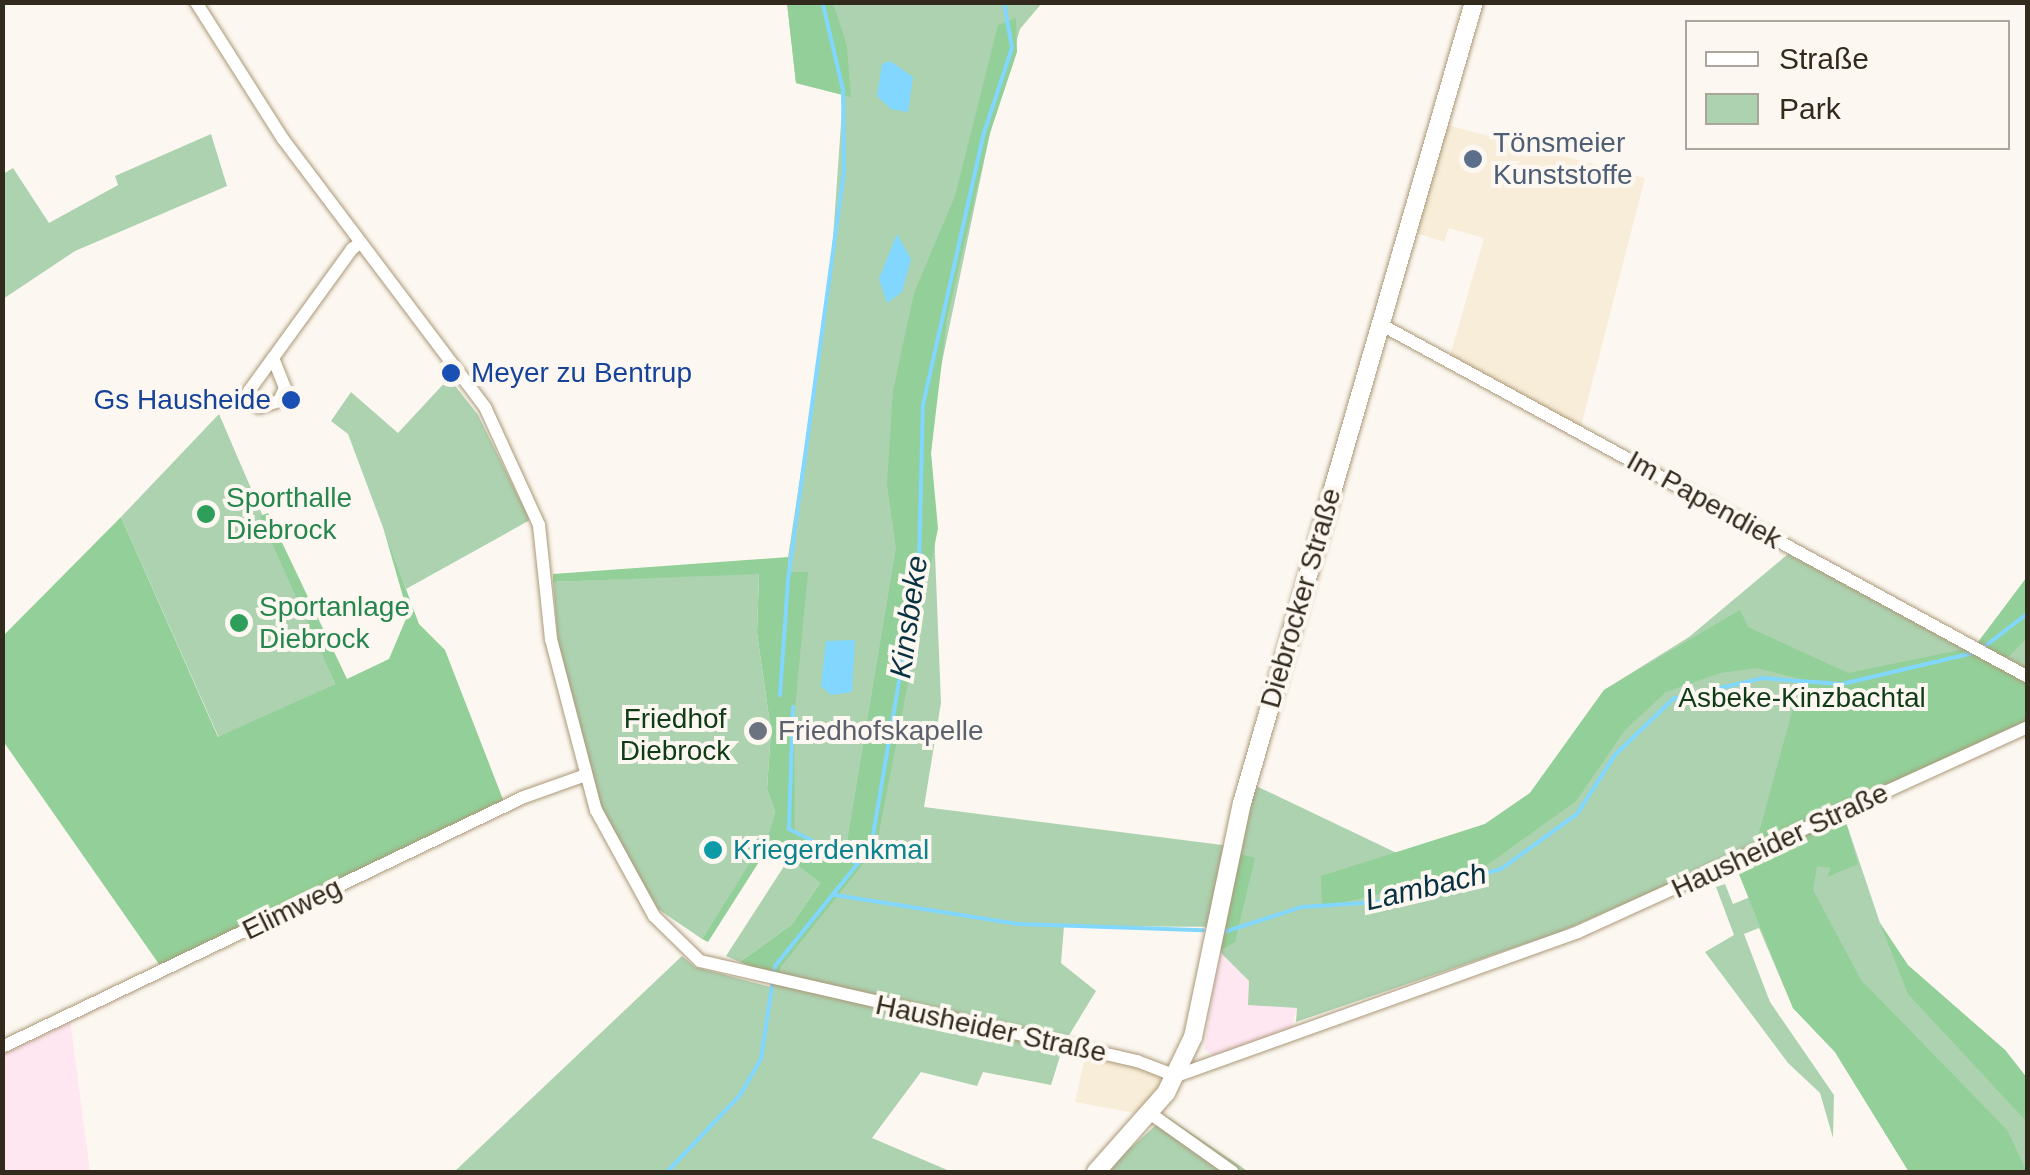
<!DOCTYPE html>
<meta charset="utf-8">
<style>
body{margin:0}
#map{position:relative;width:2030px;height:1175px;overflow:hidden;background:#fcf8f1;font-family:Helvetica,sans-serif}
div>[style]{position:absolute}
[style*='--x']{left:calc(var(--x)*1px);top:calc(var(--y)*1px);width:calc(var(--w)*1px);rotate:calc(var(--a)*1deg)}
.commercial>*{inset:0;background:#ffe7f2}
.industrial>*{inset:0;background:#f8edd8}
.green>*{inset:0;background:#add2b0}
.forest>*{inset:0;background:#93cf98}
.water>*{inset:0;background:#81d7ff}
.stream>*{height:4px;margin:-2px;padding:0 2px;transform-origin:2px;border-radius:2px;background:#81d7ff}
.roads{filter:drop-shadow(0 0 2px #ab9878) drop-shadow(0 0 2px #ab9878)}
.minor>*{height:12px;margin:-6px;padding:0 6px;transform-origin:6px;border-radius:6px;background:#fff}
.secondary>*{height:18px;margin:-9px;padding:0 9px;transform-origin:9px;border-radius:9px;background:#fff}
.dots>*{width:28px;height:28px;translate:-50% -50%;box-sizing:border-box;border:5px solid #fcf8f1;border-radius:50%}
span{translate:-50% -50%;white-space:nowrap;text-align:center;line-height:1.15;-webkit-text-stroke:8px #fcf8f1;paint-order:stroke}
.service-label{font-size:28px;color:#4e5e75}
.left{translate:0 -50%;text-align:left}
.transit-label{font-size:28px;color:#164399}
.right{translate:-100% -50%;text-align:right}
.leisure-label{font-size:28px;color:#27864d}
.street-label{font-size:28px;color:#322a1d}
.park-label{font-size:28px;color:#0f3b17}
.worship-label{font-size:28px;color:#5b616d}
.culture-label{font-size:28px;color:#0d838f}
.water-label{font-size:30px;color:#083141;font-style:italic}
.frame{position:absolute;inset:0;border:5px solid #322a1d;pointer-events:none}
.legend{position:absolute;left:1685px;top:20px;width:325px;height:130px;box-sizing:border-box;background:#fcf8f1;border:2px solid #aba69c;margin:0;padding:12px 18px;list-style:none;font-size:30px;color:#322a1d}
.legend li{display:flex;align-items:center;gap:20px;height:50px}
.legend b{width:50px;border:2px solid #aba69c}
</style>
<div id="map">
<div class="commercial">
<div style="clip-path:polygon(1219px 951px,1249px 981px,1297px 1008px,1290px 1036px,1216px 1056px,1204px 1050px)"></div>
<div style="clip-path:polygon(70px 1019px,90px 1172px,3px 1172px,2px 1050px)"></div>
</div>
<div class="industrial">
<div style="clip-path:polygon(1448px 125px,1645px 178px,1580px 430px,1450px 356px,1484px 238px,1449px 228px,1444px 242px,1416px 233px)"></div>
<div style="clip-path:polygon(1086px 1053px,1132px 1063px,1165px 1080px,1140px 1114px,1075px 1102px)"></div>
</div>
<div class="green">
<div style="clip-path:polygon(787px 3px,1042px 3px,1020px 29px,990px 133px,938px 381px,931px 453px,941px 703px,924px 807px,1238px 847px,1254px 785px,1401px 855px,1485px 824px,1530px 793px,1604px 690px,1689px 637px,1788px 554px,1972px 651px,2027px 577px,2027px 723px,1844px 816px,1880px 923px,1907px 965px,2005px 1050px,2027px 1078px,2027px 1172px,1909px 1172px,1835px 1052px,1793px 1008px,1759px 928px,1744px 934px,1770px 1002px,1834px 1095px,1833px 1138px,1820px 1093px,1788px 1063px,1705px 952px,1734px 935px,1716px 887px,1725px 884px,1733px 904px,1782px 884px,1755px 847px,1560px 932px,1296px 1022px,1297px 1008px,1248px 1005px,1249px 981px,1219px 951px,1238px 927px,1064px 926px,1061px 963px,1096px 991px,1068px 1037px,952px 1017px,948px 1025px,1062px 1050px,1051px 1085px,983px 1072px,977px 1086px,921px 1072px,872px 1138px,952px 1172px,454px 1172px,682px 956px,695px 967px,771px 987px,774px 966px,845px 856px,795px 831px,792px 709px,798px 572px,789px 572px,788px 557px,830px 281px,843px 95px,796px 83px)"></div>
<div style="clip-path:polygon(211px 134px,227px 186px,75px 251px,3px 299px,3px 174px,13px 168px,49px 223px,118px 185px,115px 176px)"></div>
<div style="clip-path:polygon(449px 378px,478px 415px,530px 520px,406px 589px,348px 434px,331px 421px,351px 392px,398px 433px)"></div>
<div style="clip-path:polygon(219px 414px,335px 684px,219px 738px,121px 517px)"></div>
<div style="clip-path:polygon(759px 573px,757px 633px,771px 731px,767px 789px,775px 812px,771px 831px,702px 939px,658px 909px,599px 809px,558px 642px,553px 582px)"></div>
<div style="clip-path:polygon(790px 857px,820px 883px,792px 924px,740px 962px,726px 956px)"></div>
<div style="clip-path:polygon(1166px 1116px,1249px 1172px,1104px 1172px)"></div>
</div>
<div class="forest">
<div style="clip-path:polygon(787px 3px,833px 3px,847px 46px,851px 97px,796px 83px)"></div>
<div style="clip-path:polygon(1016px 18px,1017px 52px,990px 133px,947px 319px,931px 453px,938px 528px,876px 848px,780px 968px,779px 977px,740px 962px,792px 924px,820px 883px,771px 843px,708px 942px,702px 939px,770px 831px,775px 812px,767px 789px,771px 731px,757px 633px,759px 574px,553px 582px,553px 574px,788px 557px,789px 572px,808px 572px,794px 718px,795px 831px,845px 855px,896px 548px,887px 484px,893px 391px,914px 293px,955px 196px,998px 25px)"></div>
<div style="clip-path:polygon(268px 513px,347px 679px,389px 659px,408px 614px,383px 527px,419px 624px,445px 650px,504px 802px,161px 967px,3px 741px,2px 637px,121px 517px,218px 737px,335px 684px,260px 516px)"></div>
<div style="clip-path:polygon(2027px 577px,2027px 638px,2006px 659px,1978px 642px)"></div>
<div style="clip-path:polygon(1740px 610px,1748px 627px,1848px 673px,1970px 648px,2027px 681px,2027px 723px,1755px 847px,1801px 679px,1757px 668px,1720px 673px,1666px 692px,1625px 730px,1576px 801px,1483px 868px,1322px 908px,1321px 876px,1485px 824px,1530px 793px,1604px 690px)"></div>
<div style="clip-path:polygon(1844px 816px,1858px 864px,1827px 877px,1831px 868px,1817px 866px,1813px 890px,1861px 980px,2007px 1130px,2027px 1172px,1909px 1172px,1835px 1052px,1793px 1008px,1738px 872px,1744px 863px)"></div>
<div style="clip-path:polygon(1237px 853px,1255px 858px,1235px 942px,1219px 951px)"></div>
<div style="clip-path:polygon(1880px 923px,1908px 965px,2005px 1050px,2027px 1078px,2027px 1122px,1908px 994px)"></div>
</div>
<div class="water">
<div style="clip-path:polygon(890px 61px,913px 77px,908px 112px,891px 109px,877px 96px,882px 64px)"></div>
<div style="clip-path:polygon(897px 234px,911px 259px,902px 292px,887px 303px,879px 279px)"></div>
<div style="clip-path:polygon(855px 640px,852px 692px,831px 695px,821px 686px,826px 641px)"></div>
</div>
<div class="stream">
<div style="--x:1984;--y:647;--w:56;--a:-37.7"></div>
<div style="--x:1799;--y:681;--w:43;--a:4"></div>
<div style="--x:1842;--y:684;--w:139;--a:-13.3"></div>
<div style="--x:780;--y:695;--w:115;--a:-86"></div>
<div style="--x:788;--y:580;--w:415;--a:-82.2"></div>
<div style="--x:844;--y:169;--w:79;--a:-90.7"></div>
<div style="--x:843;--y:90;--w:87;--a:-103.2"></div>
<div style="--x:793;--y:707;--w:122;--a:91.9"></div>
<div style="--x:789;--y:829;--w:77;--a:26.9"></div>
<div style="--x:835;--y:895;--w:185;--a:9"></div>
<div style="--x:1018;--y:924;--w:185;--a:1.9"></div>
<div style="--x:1224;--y:932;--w:82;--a:-17.8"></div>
<div style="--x:1302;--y:907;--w:90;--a:-3.8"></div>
<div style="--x:1392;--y:901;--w:114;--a:-16.4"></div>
<div style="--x:1501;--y:869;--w:94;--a:-35.9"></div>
<div style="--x:1577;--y:814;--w:70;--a:-57.2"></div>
<div style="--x:1615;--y:755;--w:81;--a:-44"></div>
<div style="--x:1673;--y:699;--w:92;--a:-13.1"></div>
<div style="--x:1763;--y:678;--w:34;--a:5"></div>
<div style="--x:667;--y:1172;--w:106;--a:-46.5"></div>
<div style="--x:740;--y:1095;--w:42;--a:-59.7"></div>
<div style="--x:761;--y:1059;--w:94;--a:-81.4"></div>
<div style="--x:775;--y:966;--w:153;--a:-51.1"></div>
<div style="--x:871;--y:847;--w:287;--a:-80.4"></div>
<div style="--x:919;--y:564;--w:159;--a:-88.6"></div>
<div style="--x:923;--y:405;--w:279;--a:-77.4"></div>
<div style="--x:984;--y:133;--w:89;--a:-71.8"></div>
<div style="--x:1012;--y:48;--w:47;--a:-99.9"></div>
</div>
<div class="roads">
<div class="minor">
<div style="--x:196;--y:2;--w:162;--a:57.6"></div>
<div style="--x:283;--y:139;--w:336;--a:53"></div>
<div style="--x:485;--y:407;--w:130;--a:65.4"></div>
<div style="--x:539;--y:525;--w:115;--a:84"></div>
<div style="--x:551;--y:639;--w:177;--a:75.3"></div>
<div style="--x:596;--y:810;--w:121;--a:61.3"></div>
<div style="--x:654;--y:916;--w:64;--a:44.4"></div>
<div style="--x:700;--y:961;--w:448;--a:12.9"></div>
<div style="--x:1137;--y:1061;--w:42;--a:21"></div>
<div style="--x:1176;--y:1076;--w:427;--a:-19.7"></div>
<div style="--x:1578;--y:932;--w:494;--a:-24.5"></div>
<div style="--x:1380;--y:324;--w:738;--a:28.58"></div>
<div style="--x:273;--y:358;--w:32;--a:68"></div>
<div style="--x:285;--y:388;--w:14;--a:115"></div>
<div style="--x:279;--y:401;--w:21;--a:163"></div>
<div style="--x:259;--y:407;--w:19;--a:-122"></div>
<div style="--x:249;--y:391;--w:41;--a:-54"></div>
<div style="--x:273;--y:358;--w:135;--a:-54.1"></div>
<div style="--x:352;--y:249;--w:10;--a:-37"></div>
<div style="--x:2;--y:1047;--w:579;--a:-25.59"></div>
<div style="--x:524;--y:797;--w:63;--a:-19.6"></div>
<div style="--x:1151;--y:1114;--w:100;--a:35.3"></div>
</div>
<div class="secondary">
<div style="--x:1096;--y:1172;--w:106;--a:-48.5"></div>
<div style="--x:1166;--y:1093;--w:62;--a:-64.3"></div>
<div style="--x:1193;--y:1037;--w:239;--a:-78.2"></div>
<div style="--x:1242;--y:803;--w:834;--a:-73.85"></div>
</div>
</div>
<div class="dots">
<div style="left:1473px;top:159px;background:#5c6f8a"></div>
<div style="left:451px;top:373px;background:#1a4fb4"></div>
<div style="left:291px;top:400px;background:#1a4fb4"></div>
<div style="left:206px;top:514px;background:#2e9e5b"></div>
<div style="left:239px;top:623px;background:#2e9e5b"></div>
<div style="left:758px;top:731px;background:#6b7280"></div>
<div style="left:713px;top:850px;background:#0f9aa8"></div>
</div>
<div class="service-label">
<span class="left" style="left:1493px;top:159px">Tönsmeier<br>Kunststoffe</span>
</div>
<div class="transit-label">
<span class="left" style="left:471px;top:373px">Meyer zu Bentrup</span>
<span class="right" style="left:271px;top:400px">Gs Hausheide</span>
</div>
<div class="leisure-label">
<span class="left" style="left:226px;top:514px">Sporthalle<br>Diebrock</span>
<span class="left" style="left:259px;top:623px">Sportanlage<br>Diebrock</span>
</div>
<div class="street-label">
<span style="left:1704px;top:500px;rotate:29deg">Im Papendiek</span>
<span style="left:1301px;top:598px;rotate:-74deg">Diebrocker Straße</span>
<span style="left:1780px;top:841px;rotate:-25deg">Hausheider Straße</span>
<span style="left:292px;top:909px;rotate:-26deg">Elimweg</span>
<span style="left:991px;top:1029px;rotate:12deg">Hausheider Straße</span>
</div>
<div class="park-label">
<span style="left:1802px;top:698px">Asbeke-Kinzbachtal</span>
<span style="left:675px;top:735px">Friedhof<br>Diebrock</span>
</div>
<div class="worship-label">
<span class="left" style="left:778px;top:731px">Friedhofskapelle</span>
</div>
<div class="culture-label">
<span class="left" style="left:733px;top:850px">Kriegerdenkmal</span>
</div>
<div class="water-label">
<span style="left:909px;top:617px;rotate:-82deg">Kinsbeke</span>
<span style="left:1426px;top:887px;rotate:-13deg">Lambach</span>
</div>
<div class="frame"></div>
<ul class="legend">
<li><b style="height:12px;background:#fff"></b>Straße</li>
<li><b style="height:28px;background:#add2b0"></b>Park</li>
</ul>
</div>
